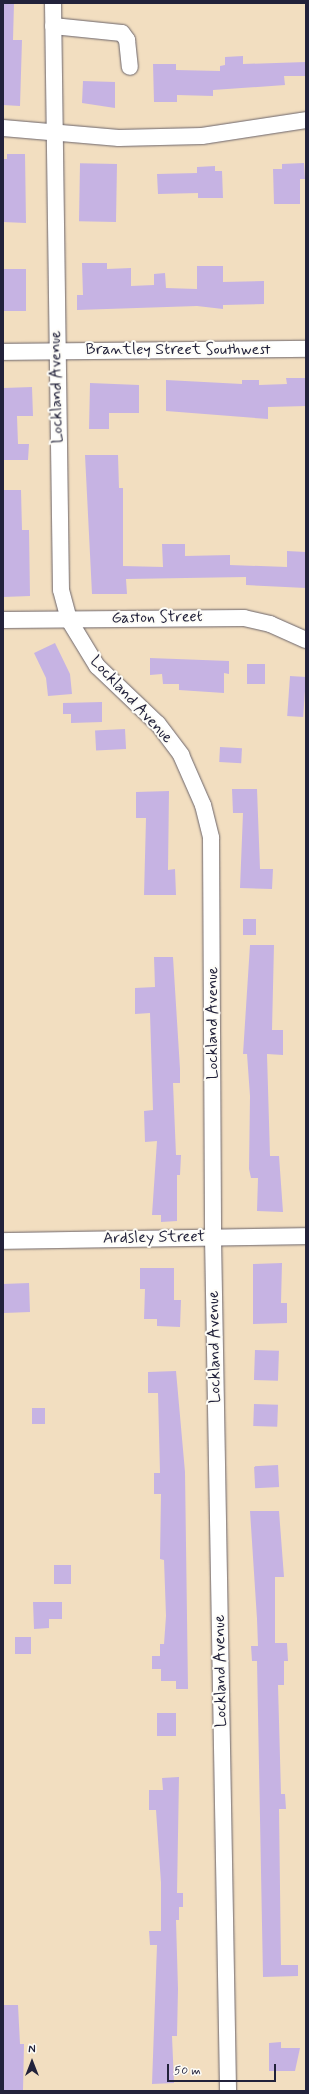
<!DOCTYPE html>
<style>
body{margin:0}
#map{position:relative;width:309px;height:2094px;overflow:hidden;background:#f2dec0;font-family:Mynerve,sans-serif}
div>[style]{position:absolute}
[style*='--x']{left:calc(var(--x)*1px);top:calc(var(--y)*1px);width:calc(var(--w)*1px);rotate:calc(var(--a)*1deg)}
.building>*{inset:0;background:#c6b3e3;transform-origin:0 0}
.roads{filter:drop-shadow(0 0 1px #6b646a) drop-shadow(0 0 1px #6b646a)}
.minor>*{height:16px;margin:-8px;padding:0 8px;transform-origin:8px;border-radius:8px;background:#fff}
span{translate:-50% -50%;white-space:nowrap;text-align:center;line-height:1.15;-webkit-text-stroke:4px #fdfcf7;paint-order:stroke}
.street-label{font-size:16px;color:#22223b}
.frame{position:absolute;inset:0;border:4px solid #22223b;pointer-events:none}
.north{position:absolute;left:12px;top:2042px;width:40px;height:40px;-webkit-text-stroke:3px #fdfcf7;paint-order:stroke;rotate:0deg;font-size:11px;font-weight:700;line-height:16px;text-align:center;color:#22223b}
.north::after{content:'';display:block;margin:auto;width:14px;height:18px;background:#22223b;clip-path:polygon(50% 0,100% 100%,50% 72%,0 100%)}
.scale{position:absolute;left:167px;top:2064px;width:109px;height:18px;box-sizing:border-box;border:2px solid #22223b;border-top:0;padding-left:5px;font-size:12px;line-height:14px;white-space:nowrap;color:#22223b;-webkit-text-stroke:3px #fdfcf7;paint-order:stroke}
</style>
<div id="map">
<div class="building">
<div style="clip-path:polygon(3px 3px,14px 3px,13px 40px,22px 40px,20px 106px,3px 105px)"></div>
<div style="clip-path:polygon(243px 56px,243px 64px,306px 62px,306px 76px,284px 76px,285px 85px,213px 90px,213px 96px,177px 95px,177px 102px,154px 102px,153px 64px,176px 64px,176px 70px,220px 71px,220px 66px,225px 65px,225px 57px)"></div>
<div style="clip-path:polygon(83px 81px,115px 82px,115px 108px,82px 103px)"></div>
<div style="clip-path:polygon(7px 154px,25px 154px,26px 223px,3px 222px,3px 159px,7px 159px)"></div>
<div style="clip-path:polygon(304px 163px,305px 179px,300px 179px,300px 204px,274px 204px,273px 169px,282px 169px,282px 164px)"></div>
<div style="left:117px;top:164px;width:58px;height:37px;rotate:91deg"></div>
<div style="clip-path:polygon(215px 166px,215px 171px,222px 171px,223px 198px,198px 198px,198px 193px,158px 194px,157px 174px,197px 173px,197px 167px)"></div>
<div style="clip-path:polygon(82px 263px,107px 263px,107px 269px,131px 268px,131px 286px,154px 285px,154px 274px,165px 273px,166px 288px,197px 289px,197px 266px,223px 266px,223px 282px,264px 281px,264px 304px,223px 305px,223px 309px,197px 306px,77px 310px,77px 295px,83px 295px)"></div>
<div style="left:3px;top:269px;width:23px;height:42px"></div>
<div style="clip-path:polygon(286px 378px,306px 378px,306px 406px,268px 407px,268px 419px,166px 411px,166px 380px,242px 384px,242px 380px,259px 380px,259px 385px,287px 384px)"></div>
<div style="clip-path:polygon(90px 383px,139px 385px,139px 413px,109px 413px,109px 429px,89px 429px)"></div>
<div style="clip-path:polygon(32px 387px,33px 416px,17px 416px,18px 444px,29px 444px,28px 460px,4px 460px,4px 388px)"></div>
<div style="clip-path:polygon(85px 455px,118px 455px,119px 488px,123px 488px,123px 566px,163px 567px,162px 544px,185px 544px,185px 556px,230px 555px,230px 565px,287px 567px,287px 551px,306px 552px,306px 588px,246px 585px,246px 577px,126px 579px,127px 594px,92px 594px)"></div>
<div style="clip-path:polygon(3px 490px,21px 490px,22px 530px,29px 530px,30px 596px,3px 597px)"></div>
<div style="clip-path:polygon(55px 643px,70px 674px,72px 694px,48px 696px,46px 678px,34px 653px)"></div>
<div style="clip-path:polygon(150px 658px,229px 661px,229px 674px,224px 673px,224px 693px,179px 690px,179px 684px,163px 684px,162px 674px,150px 675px)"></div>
<div style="left:247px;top:664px;width:18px;height:20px"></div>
<div style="left:290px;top:676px;width:16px;height:40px;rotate:4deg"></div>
<div style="clip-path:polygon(102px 702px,102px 722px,71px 723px,71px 714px,63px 714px,63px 703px)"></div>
<div style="left:125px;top:729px;width:20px;height:30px;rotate:87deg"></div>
<div style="left:220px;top:747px;width:22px;height:15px;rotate:3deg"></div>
<div style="clip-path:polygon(232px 789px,257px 789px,260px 869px,273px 869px,272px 889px,240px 888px,243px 813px,233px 813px)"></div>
<div style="clip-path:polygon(169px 791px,168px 870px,175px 869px,176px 895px,144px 895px,146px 818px,136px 818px,136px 792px)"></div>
<div style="left:243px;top:919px;width:13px;height:16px"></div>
<div style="clip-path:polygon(250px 945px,274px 945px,272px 1030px,283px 1030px,283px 1055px,267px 1054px,270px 1156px,279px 1156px,283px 1212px,257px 1211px,258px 1178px,251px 1178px,249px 1169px,250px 1096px,247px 1054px,243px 1054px)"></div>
<div style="clip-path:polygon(154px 957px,173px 957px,180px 1069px,180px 1083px,173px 1083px,176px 1155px,181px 1155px,180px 1175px,177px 1175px,177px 1221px,161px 1222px,161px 1215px,152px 1215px,157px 1141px,145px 1142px,144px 1111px,153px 1110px,150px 1013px,135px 1014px,135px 988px,155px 987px)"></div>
<div style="clip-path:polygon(282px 1263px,281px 1303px,287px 1303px,287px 1323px,253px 1324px,253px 1264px)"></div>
<div style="clip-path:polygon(140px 1268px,174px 1268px,174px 1300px,181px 1300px,180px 1327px,157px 1326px,157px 1319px,144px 1319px,145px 1289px,140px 1289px)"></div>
<div style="left:29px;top:1283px;width:29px;height:26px;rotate:88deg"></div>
<div style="left:255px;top:1350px;width:24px;height:30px;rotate:2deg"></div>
<div style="clip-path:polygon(176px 1371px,185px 1472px,188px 1689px,176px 1689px,176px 1681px,161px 1681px,161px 1669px,152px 1669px,152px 1656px,160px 1656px,160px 1644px,164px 1644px,166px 1616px,164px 1560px,160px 1559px,161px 1494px,154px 1494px,154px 1473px,160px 1473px,158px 1393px,148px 1393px,148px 1372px)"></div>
<div style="left:254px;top:1404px;width:24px;height:22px;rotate:2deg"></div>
<div style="left:32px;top:1408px;width:13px;height:16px"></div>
<div style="left:278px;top:1465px;width:22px;height:24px;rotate:87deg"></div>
<div style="clip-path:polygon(250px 1511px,279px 1511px,284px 1577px,275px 1577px,275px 1643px,287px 1643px,288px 1661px,284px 1661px,284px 1685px,278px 1685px,281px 1794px,285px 1794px,286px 1809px,279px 1809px,281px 1965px,298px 1965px,298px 1976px,263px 1977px,257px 1661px,252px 1661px,251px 1646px,258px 1646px,257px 1619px)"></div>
<div style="left:54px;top:1565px;width:17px;height:19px"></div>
<div style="clip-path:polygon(33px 1602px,62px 1602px,62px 1619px,49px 1619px,49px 1628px,34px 1629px)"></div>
<div style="left:15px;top:1637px;width:16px;height:17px"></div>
<div style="left:157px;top:1713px;width:19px;height:23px"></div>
<div style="clip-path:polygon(179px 1777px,177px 1893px,183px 1893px,183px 1907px,179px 1907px,179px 1920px,176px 1920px,178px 1989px,177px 2036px,172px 2036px,174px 2083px,152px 2084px,157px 1945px,150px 1945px,149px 1931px,161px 1931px,161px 1883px,156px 1810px,149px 1810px,149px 1790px,163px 1790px,162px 1778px)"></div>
<div style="clip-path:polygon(3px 2005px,18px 2005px,20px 2044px,24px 2044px,23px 2091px,3px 2091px)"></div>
<div style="clip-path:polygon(281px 2042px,281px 2048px,300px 2048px,295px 2071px,269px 2071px,269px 2043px)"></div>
</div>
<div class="roads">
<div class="minor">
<div style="--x:53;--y:3;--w:587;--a:89.22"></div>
<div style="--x:61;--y:590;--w:31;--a:75"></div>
<div style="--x:69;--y:620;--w:54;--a:58.7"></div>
<div style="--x:97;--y:666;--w:84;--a:43.6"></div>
<div style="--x:158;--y:724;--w:39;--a:53"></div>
<div style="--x:181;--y:755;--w:55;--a:66.3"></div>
<div style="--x:203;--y:805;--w:34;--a:76"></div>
<div style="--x:211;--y:838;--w:399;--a:89.7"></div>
<div style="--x:213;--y:1237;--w:854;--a:88.99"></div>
<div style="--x:53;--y:26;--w:69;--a:5.8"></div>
<div style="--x:122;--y:33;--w:9;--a:54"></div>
<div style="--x:127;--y:40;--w:27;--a:84"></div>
<div style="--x:3;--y:128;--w:116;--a:4.9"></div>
<div style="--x:119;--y:138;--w:83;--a:-1.4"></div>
<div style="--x:202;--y:136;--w:105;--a:-8.7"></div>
<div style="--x:3;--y:352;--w:303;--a:-0.6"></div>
<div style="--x:3;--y:620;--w:241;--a:-0.5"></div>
<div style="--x:244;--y:618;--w:27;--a:13"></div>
<div style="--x:270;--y:624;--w:39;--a:24"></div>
<div style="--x:3;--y:1241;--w:303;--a:-0.9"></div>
</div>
</div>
<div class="street-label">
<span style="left:178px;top:350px">Brantley Street Southwest</span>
<span style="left:57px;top:387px;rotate:-91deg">Lockland Avenue</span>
<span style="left:157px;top:618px;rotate:-1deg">Gaston Street</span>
<span style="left:131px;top:700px;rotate:47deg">Lockland Avenue</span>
<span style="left:213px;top:1023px;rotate:-90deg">Lockland Avenue</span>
<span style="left:154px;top:1238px;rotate:-1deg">Ardsley Street</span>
<span style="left:215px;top:1347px;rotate:-91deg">Lockland Avenue</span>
<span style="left:221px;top:1671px;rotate:-91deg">Lockland Avenue</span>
</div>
<div class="frame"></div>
<div class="north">N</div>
<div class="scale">50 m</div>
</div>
